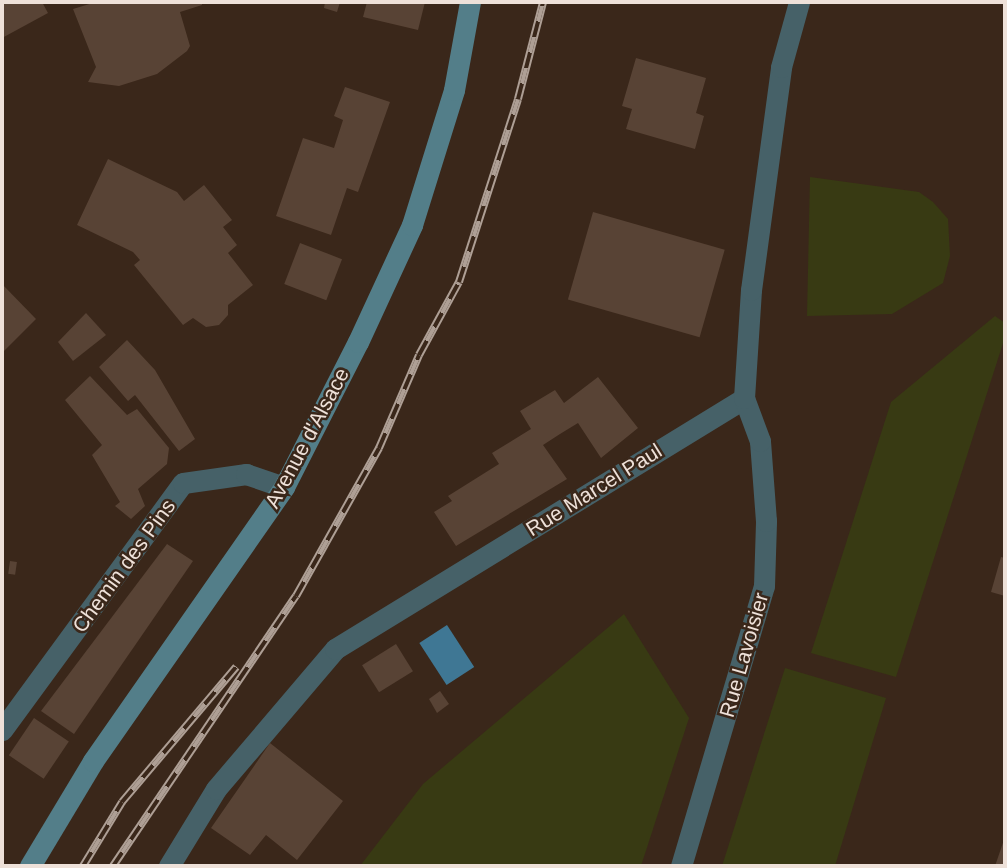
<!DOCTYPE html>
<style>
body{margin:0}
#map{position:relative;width:1007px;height:868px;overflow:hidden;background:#3a271a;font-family:Arial,sans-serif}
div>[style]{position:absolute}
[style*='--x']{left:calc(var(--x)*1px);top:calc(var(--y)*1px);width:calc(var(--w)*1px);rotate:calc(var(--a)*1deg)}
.green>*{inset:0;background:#383a13}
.water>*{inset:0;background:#3f7794;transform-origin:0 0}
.building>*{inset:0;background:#584335;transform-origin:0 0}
.street>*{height:21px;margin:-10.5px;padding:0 10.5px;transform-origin:10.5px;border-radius:10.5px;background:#466168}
.secondary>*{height:21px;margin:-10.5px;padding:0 10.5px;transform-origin:10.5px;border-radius:10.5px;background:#537e89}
.rail>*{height:8px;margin-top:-4px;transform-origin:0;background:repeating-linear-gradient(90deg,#3a271a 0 16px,#ae9f95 0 32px);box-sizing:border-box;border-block:2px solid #ae9f95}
span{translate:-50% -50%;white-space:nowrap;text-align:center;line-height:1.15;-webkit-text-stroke:5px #3a271a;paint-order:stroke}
.street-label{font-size:21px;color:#eee1d9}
.frame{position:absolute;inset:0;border:4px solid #eee1d9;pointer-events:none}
</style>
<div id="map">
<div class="green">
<div style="clip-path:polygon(810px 177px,919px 192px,933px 202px,948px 219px,950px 256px,943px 283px,892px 314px,807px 316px)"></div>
<div style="clip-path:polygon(995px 316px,1005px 323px,1005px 337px,896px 677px,811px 653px,891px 402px)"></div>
<div style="clip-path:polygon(624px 614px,689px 718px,641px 866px,360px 866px,423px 784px)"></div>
<div style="clip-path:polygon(785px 668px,886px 698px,835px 866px,722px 866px)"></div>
</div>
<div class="water">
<div style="left:447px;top:625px;width:50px;height:33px;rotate:57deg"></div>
</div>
<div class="building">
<div style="clip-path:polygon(2px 2px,42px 2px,48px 13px,2px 38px)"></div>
<div style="clip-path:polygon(96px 2px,202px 2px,202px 5px,180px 12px,190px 46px,187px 51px,157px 74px,119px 86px,88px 82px,96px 67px,73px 9px)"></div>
<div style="clip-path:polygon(325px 2px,340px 2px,337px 12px,324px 8px)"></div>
<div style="clip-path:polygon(367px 2px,425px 2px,418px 30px,363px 17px)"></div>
<div style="clip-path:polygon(636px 58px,706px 78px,696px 113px,704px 116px,695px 149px,626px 129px,632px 109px,622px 106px)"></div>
<div style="clip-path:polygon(345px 87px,390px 102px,358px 192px,347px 188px,331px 235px,276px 216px,303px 138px,334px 148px,343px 120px,334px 116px)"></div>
<div style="clip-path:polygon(108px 159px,177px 192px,184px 201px,204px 185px,232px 220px,223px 227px,237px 245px,228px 253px,253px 285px,228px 305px,228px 315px,219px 325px,206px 327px,193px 318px,183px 325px,134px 265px,140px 260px,133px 252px,77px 225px)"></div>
<div style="left:593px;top:212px;width:137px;height:91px;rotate:16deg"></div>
<div style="left:300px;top:243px;width:45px;height:44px;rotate:21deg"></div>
<div style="clip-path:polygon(2px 284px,36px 319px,2px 353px)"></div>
<div style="clip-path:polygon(86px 313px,106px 335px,73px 361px,58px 342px)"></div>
<div style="clip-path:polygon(127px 340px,155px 370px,195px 439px,179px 451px,135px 395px,128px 401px,99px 367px)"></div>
<div style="clip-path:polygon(90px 376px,127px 415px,137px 409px,169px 448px,167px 464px,138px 489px,145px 506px,131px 519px,115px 506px,120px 502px,92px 455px,102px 445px,65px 400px)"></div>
<div style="clip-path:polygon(598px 377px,638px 428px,601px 458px,578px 423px,560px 434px,543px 445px,567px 479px,456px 546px,434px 512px,452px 501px,448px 496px,499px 464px,492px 453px,531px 429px,520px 411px,555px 390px,564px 403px)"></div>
<div style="clip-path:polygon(167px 544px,193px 561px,74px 734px,41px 711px)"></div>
<div style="clip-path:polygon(1001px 557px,1005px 558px,1005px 596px,991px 592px)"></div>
<div style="left:10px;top:561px;width:7px;height:13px;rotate:8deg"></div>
<div style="left:396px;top:644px;width:32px;height:40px;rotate:58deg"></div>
<div style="clip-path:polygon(440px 691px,449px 704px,437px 713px,429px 699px)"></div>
<div style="left:34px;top:718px;width:42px;height:45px;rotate:34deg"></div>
<div style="clip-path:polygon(270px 743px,343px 801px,297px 860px,266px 835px,250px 855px,211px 828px)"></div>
<div style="clip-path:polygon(1005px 837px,1005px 866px,995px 866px)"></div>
</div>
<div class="street">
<div style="--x:2;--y:730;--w:306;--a:-53.8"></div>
<div style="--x:183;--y:483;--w:64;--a:-8.1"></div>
<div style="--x:246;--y:474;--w:40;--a:18.9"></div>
<div style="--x:169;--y:866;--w:90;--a:-58.6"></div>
<div style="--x:216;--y:789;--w:184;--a:-49.6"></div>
<div style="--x:335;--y:649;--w:480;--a:-31.5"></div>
<div style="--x:681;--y:866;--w:292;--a:-73.5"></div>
<div style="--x:764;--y:586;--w:65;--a:-88.2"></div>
<div style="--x:766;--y:521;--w:80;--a:-94.3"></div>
<div style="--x:760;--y:441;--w:46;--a:-110.4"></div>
<div style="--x:744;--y:398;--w:108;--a:-86.3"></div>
<div style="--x:751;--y:290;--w:225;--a:-82.3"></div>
<div style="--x:781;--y:67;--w:67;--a:-74.5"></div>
</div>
<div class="secondary">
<div style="--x:30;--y:866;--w:122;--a:-59"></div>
<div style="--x:93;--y:761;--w:334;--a:-55.1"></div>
<div style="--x:284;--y:487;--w:163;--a:-63"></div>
<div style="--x:358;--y:342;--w:129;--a:-65.2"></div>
<div style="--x:412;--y:225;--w:141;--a:-72.7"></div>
<div style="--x:454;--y:90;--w:89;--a:-79.7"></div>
</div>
<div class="rail">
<div style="--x:83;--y:866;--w:75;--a:-58.6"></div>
<div style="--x:122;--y:802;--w:177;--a:-49.8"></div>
<div style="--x:113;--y:866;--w:326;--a:-55.9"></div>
<div style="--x:296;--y:596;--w:170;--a:-60.7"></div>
<div style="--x:379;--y:448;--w:101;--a:-66.7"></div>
<div style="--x:419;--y:355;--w:83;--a:-61.3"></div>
<div style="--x:459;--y:282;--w:192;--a:-72.1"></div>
<div style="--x:518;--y:99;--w:100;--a:-75.5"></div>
</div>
<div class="street-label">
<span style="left:307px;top:438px;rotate:-62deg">Avenue d'Alsace</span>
<span style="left:594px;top:490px;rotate:-32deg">Rue Marcel Paul</span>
<span style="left:124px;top:566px;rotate:-54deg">Chemin des Pins</span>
<span style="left:744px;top:655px;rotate:-74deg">Rue Lavoisier</span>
</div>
<div class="frame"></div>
</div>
